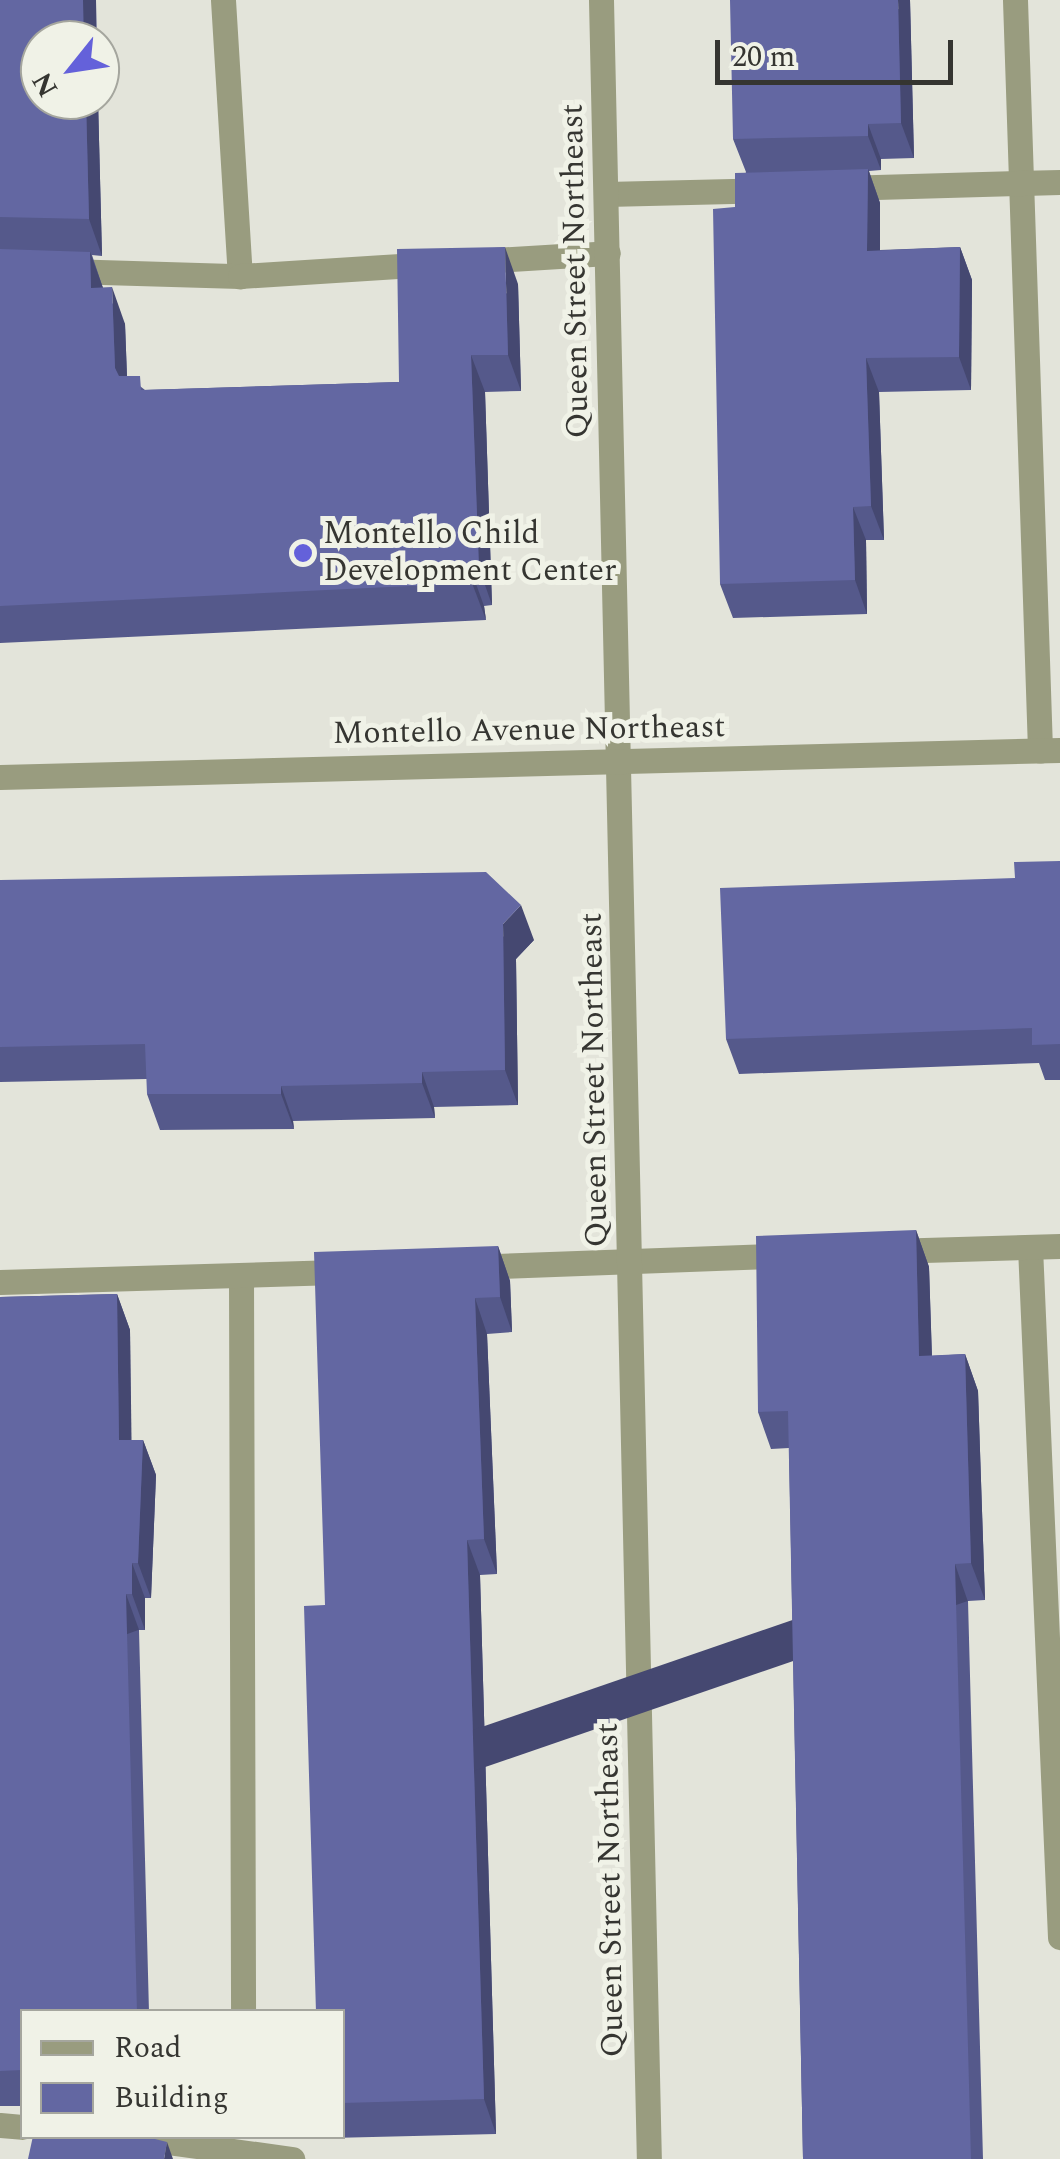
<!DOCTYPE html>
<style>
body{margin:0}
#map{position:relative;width:1060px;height:2159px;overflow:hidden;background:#e3e4da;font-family:Spectral,serif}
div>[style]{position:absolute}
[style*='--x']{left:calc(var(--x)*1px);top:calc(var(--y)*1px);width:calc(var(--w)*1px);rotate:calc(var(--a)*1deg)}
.service>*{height:25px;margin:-12.5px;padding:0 12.5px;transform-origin:12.5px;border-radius:12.5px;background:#999c7f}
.minor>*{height:25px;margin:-12.5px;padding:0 12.5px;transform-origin:12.5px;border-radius:12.5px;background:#999c7f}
.wall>*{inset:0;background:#55598b}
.shaded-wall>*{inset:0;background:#454871;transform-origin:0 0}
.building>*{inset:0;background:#6367a2}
.dots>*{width:28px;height:28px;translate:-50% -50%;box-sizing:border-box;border:5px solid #f0f2e7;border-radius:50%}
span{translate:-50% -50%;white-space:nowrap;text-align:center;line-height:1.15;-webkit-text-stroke:10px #f0f2e7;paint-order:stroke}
.street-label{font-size:32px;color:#353531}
.poi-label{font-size:32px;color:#353531}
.left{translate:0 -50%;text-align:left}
.legend{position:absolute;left:20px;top:2009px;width:325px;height:130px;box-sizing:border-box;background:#f0f2e7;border:2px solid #a5a69e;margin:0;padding:12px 18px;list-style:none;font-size:30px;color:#353531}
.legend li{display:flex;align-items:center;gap:20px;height:50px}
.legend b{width:50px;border:2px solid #a5a69e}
.north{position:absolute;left:20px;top:20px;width:100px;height:100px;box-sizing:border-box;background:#f0f2e7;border:2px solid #a5a69e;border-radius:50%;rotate:240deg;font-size:28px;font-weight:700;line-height:40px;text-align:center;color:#353531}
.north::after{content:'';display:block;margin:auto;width:35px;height:45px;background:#6461da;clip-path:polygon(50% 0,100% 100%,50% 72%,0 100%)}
.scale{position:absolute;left:715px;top:40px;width:238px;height:45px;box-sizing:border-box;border:5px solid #353531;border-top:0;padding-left:12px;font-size:30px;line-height:35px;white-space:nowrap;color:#353531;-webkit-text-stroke:8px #f0f2e7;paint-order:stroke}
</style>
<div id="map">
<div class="service">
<div style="--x:223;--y:0;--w:277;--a:86.5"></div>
<div style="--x:1015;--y:0;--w:751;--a:88.09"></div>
<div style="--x:841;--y:188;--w:219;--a:-1.6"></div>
<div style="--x:606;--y:194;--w:160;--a:-1.4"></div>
<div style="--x:479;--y:261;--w:129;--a:-3.5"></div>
<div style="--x:0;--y:269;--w:240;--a:1.7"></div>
<div style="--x:240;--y:276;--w:189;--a:-3.6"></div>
<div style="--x:1030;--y:1247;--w:691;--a:87.51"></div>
<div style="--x:890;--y:1251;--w:170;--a:-1.7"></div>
<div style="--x:470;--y:1267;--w:320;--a:-2.1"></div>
<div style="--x:241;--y:1276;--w:736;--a:89.84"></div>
<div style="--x:0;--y:1282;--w:345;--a:-1.7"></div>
<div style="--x:0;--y:2125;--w:22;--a:5"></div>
<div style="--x:124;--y:2136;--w:170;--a:7.8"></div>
</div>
<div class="minor">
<div style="--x:601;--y:0;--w:2160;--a:88.73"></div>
<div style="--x:0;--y:777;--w:1060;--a:-1.46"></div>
</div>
<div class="wall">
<div style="clip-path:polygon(0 0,96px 0,97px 40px,40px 40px,40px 100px,98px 100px,102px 256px,92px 255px,103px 288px,125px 324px,127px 376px,145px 390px,399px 382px,518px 284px,521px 391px,485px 392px,492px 605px,484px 606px,486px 620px,0 643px)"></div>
<div style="clip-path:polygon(910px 0,914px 158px,881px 159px,881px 170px,869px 171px,880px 203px,880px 250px,960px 247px,972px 280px,971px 390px,879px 392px,884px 540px,866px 540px,867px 614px,733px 618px,720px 584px,735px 207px,746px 172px,733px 139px)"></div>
<div style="clip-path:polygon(1060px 861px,1060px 1080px,1045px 1080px,1039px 1063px,739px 1074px,726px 1039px,1015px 878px)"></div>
<div style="clip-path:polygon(0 880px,534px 940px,516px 959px,518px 1105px,434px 1107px,435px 1118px,293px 1121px,294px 1129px,160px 1130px,147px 1094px,147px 1079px,0 1082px)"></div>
<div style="clip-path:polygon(916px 1230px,929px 1267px,932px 1356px,965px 1354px,978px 1391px,985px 1600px,968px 1601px,983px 2159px,803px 2159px,789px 1448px,771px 1449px,758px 1412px)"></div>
<div style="clip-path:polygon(498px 1246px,510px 1281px,512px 1332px,487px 1334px,497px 1574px,480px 1575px,496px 2134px,331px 2138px,330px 2136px,342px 2136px,342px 2012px,325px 1605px)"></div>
<div style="clip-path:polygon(117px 1294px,130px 1330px,131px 1440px,143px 1440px,156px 1475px,151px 1598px,145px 1598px,145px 1630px,139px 1630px,149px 2012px,22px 2012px,22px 2106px,0 2106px,0 1297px)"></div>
</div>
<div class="shaded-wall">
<div style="left:83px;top:0;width:13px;height:40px"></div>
<div style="clip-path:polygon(898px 0,910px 0,914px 158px,901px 123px)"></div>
<div style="clip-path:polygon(86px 100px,98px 100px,102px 256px,89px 219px)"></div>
<div style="clip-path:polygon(868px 124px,881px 159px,881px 170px,868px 136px)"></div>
<div style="clip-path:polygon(868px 169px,880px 203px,880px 285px,867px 251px)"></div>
<div style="clip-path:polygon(505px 247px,518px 284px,521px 391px,508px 355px)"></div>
<div style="clip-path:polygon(960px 247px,972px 280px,971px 390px,959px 357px)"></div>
<div style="clip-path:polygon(90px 252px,103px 288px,91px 288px)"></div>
<div style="clip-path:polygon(112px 287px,125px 324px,128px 405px,115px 368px)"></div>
<div style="clip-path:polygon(471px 355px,485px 392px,492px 605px,479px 568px)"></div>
<div style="clip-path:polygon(866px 358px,879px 392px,884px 540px,871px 506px)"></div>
<div style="clip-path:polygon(853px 507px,866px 540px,867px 614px,855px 580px)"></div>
<div style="clip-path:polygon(471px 570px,484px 606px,486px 620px,472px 583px)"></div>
<div style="clip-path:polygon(521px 905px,534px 940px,516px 959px,518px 1105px,505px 1070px,503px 924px)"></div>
<div style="clip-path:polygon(422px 1072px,434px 1107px,435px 1118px,422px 1083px)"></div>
<div style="clip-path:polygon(281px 1086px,293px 1121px,294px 1129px,281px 1094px)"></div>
<div style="clip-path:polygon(916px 1230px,929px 1267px,933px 1392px,919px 1356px)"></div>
<div style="clip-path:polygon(498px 1246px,510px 1281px,512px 1332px,500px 1297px)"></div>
<div style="clip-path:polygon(117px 1294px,130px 1330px,132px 1475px,119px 1440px)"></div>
<div style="clip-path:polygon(475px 1298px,487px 1334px,497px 1574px,484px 1539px)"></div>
<div style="clip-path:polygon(965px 1354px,978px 1391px,985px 1600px,971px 1563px)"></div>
<div style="clip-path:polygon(143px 1440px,156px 1475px,151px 1598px,138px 1563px)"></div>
<div style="clip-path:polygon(467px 1540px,480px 1575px,496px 2134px,484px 2099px)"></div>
<div style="clip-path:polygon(132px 1563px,145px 1598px,145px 1630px,132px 1594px)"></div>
<div style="left:955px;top:1564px;width:39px;height:595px;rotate:71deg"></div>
<div style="left:126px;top:1594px;width:38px;height:418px;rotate:70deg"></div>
<div style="clip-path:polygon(167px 2142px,173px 2159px,164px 2159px)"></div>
</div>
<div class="building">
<div style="clip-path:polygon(0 0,83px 0,84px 40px,40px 40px,40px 100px,86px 100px,89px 219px,0 217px)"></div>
<div style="clip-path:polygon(730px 0,898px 0,901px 123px,868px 124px,868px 136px,733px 139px)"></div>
<div style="clip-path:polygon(868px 169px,867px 251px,960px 247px,959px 357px,866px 358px,871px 506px,853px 507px,855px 580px,720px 584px,713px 209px,735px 207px,735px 173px)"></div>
<div style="clip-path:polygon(505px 247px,508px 355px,471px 355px,479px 568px,471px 570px,472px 583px,0 606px,0 249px,90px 252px,91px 288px,112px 287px,115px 368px,119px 376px,140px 376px,141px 390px,399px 382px,397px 249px)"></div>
<div style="clip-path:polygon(1060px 861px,1060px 1044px,1032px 1045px,1032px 1028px,726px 1039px,720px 888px,1015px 878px,1014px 862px)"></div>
<div style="clip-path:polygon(486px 872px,521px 905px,503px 924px,505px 1070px,422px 1072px,422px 1083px,281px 1086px,281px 1094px,147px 1094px,145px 1044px,0 1047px,0 880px)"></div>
<div style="clip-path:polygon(916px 1230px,919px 1356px,965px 1354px,971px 1563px,955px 1564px,971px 2159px,803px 2159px,788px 1411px,758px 1412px,756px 1236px)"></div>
<div style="clip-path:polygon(498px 1246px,500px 1297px,475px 1298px,484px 1539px,467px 1540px,484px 2099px,342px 2103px,342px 2012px,316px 2012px,304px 1606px,325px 1605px,314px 1252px)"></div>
<div style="clip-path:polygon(117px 1294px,119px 1440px,143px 1440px,138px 1563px,132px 1563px,132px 1594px,126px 1594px,137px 2012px,22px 2012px,22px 2070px,0 2071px,0 1297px)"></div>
<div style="clip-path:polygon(33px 2136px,143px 2136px,167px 2142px,164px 2159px,28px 2159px)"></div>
</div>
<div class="dots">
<div style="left:303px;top:553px;background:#6461da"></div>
</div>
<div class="street-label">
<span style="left:576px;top:271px;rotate:-91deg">Queen Street Northeast</span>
<span style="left:529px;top:731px;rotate:-1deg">Montello Avenue Northeast</span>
<span style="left:595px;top:1080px;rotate:-91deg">Queen Street Northeast</span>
<span style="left:611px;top:1890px;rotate:-91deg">Queen Street Northeast</span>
</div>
<div class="poi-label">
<span class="left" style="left:323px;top:553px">Montello Child<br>Development Center</span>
</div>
<ul class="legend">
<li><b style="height:12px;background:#999c7f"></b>Road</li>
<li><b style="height:28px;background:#6367a2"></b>Building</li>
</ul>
<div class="north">N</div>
<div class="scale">20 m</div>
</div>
